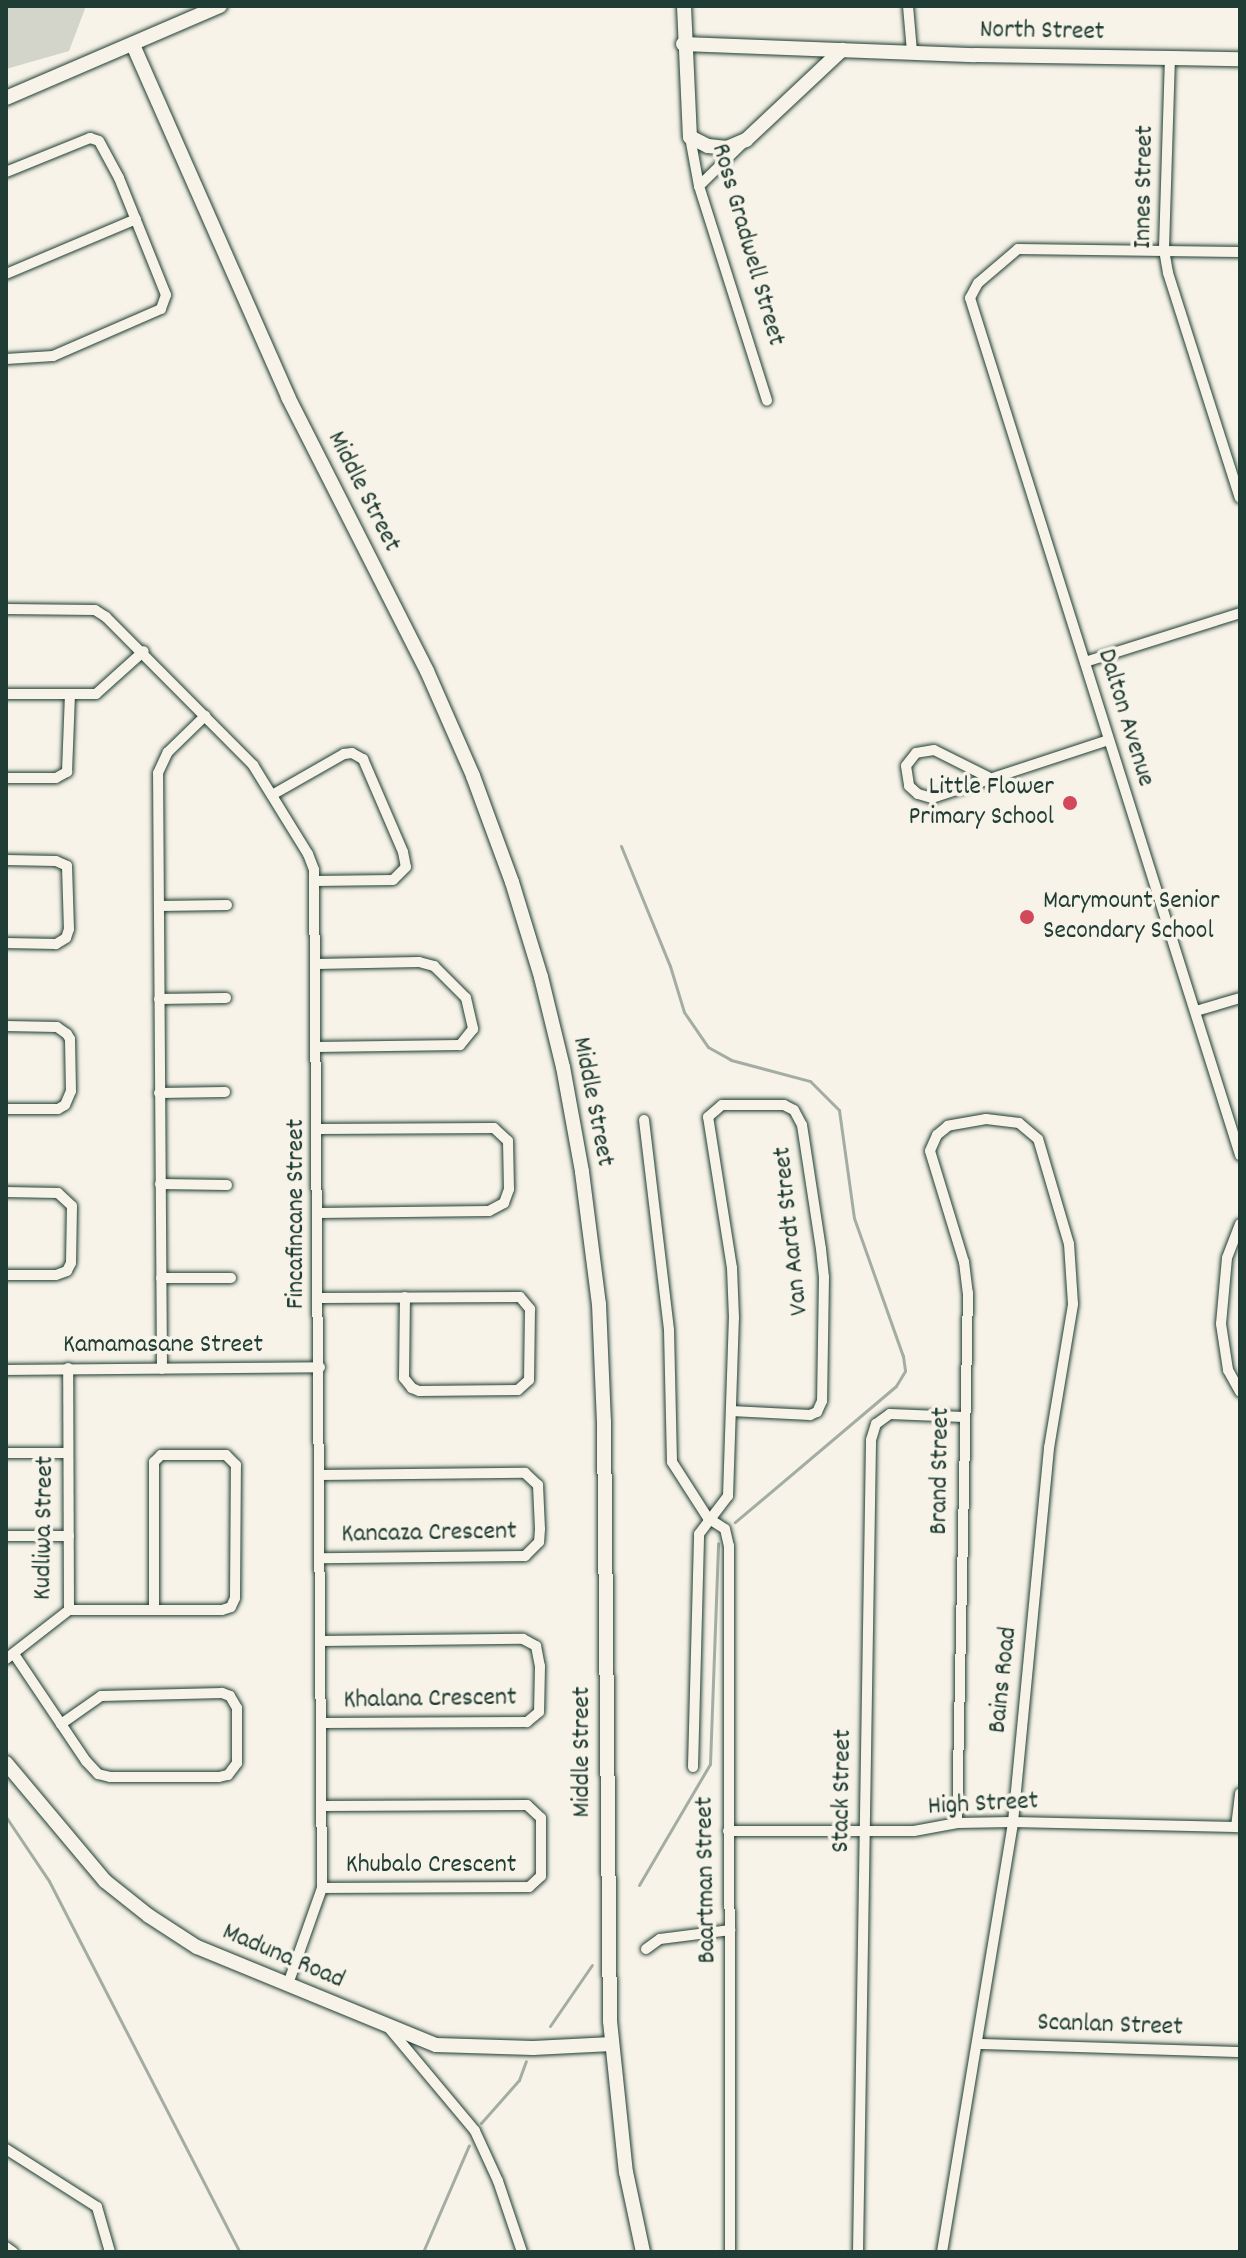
<!DOCTYPE html>
<style>
body{margin:0}
#map{position:relative;width:1246px;height:2258px;overflow:hidden;background:#f7f3e8;font-family:Dekko,sans-serif}
div>[style]{position:absolute}
[style*='--x']{left:calc(var(--x)*1px);top:calc(var(--y)*1px);width:calc(var(--w)*1px);rotate:calc(var(--a)*1deg)}
.green>*{inset:0;background:#d3d5ca}
.stream>*{height:3px;margin:-1.5px;padding:0 1.5px;transform-origin:1.5px;border-radius:1.5px;background:#a4ada3}
.roads{filter:drop-shadow(0 0 2px #1f3d34) drop-shadow(0 0 2px #1f3d34)}
.street>*{height:10px;margin:-5px;padding:0 5px;transform-origin:5px;border-radius:5px;background:#f7f3e8}
.secondary>*{height:14px;margin:-7px;padding:0 7px;transform-origin:7px;border-radius:7px;background:#f7f3e8}
.dots>*{width:22px;height:22px;translate:-50% -50%;box-sizing:border-box;border:4px solid #f7f3e8;border-radius:50%}
span{translate:-50% -50%;white-space:nowrap;text-align:center;line-height:1.15;-webkit-text-stroke:7px #f7f3e8;paint-order:stroke}
.street-label{font-size:26px;color:#1f3d34}
.poi-label{font-size:26px;color:#1f3d34}
.right{translate:-100% -50%;text-align:right}
.left{translate:0 -50%;text-align:left}
.frame{position:absolute;inset:0;border:8px solid #1f3d34;pointer-events:none}
</style>
<div id="map">
<div class="green">
<div style="clip-path:polygon(6px 6px,86px 6px,69px 51px,6px 69px)"></div>
</div>
<div class="stream">
<div style="--x:621;--y:846;--w:130;--a:67.8"></div>
<div style="--x:670;--y:966;--w:48;--a:73.1"></div>
<div style="--x:684;--y:1012;--w:42;--a:55.6"></div>
<div style="--x:708;--y:1047;--w:26;--a:29"></div>
<div style="--x:731;--y:1060;--w:82;--a:14.9"></div>
<div style="--x:810;--y:1081;--w:41;--a:45"></div>
<div style="--x:839;--y:1110;--w:109;--a:82.1"></div>
<div style="--x:854;--y:1218;--w:146;--a:70.5"></div>
<div style="--x:903;--y:1356;--w:15;--a:82"></div>
<div style="--x:905;--y:1371;--w:17;--a:121"></div>
<div style="--x:896;--y:1386;--w:211;--a:139.8"></div>
<div style="--x:6;--y:1817;--w:77;--a:56.1"></div>
<div style="--x:49;--y:1881;--w:417;--a:62.8"></div>
<div style="--x:639;--y:1885;--w:140;--a:-59.6"></div>
<div style="--x:710;--y:1764;--w:221;--a:-87.9"></div>
<div style="--x:550;--y:2026;--w:74;--a:-55.5"></div>
<div style="--x:481;--y:2123;--w:57;--a:-48.5"></div>
<div style="--x:519;--y:2080;--w:20;--a:-70"></div>
<div style="--x:423;--y:2252;--w:116;--a:-66.7"></div>
</div>
<div class="roads">
<div class="street">
<div style="--x:908;--y:6;--w:46;--a:85"></div>
<div style="--x:1170;--y:57;--w:193;--a:91.8"></div>
<div style="--x:1164;--y:250;--w:23;--a:80"></div>
<div style="--x:1168;--y:273;--w:236;--a:72.3"></div>
<div style="--x:690;--y:137;--w:50;--a:79.6"></div>
<div style="--x:699;--y:186;--w:225;--a:72.4"></div>
<div style="--x:6;--y:172;--w:91;--a:-22"></div>
<div style="--x:90;--y:138;--w:9;--a:18"></div>
<div style="--x:99;--y:141;--w:42;--a:61.6"></div>
<div style="--x:119;--y:178;--w:126;--a:68.1"></div>
<div style="--x:166;--y:295;--w:15;--a:110"></div>
<div style="--x:161;--y:309;--w:118;--a:156.5"></div>
<div style="--x:53;--y:356;--w:47;--a:176.3"></div>
<div style="--x:699;--y:186;--w:59;--a:-44.3"></div>
<div style="--x:1240;--y:252;--w:222;--a:-179.2"></div>
<div style="--x:1018;--y:249;--w:52;--a:139.6"></div>
<div style="--x:978;--y:283;--w:17;--a:118"></div>
<div style="--x:970;--y:298;--w:899;--a:72.51"></div>
<div style="--x:6;--y:274;--w:141;--a:-22.9"></div>
<div style="--x:6;--y:609;--w:89;--a:0.6"></div>
<div style="--x:95;--y:610;--w:13;--a:32"></div>
<div style="--x:106;--y:617;--w:209;--a:45.2"></div>
<div style="--x:253;--y:765;--w:105;--a:58.3"></div>
<div style="--x:308;--y:854;--w:17;--a:69"></div>
<div style="--x:314;--y:870;--w:1018;--a:89.55"></div>
<div style="--x:322;--y:1888;--w:102;--a:109.5"></div>
<div style="--x:1085;--y:662;--w:163;--a:-17.5"></div>
<div style="--x:6;--y:694;--w:90;--a:0"></div>
<div style="--x:96;--y:694;--w:64;--a:-41.9"></div>
<div style="--x:988;--y:777;--w:60;--a:-153.4"></div>
<div style="--x:934;--y:750;--w:18;--a:171"></div>
<div style="--x:916;--y:753;--w:16;--a:128"></div>
<div style="--x:906;--y:766;--w:20;--a:81"></div>
<div style="--x:909;--y:786;--w:12;--a:42"></div>
<div style="--x:918;--y:794;--w:15;--a:16"></div>
<div style="--x:932;--y:798;--w:185;--a:-18.2"></div>
<div style="--x:6;--y:778;--w:50;--a:0"></div>
<div style="--x:56;--y:778;--w:13;--a:-29"></div>
<div style="--x:67;--y:772;--w:77;--a:-87.8"></div>
<div style="--x:272;--y:795;--w:83;--a:-29.7"></div>
<div style="--x:344;--y:754;--w:8;--a:-7"></div>
<div style="--x:352;--y:753;--w:13;--a:29"></div>
<div style="--x:363;--y:759;--w:101;--a:66.7"></div>
<div style="--x:403;--y:852;--w:15;--a:79"></div>
<div style="--x:406;--y:867;--w:18;--a:135"></div>
<div style="--x:393;--y:880;--w:78;--a:179.3"></div>
<div style="--x:6;--y:860;--w:50;--a:1.1"></div>
<div style="--x:56;--y:861;--w:12;--a:24"></div>
<div style="--x:67;--y:866;--w:63;--a:88.2"></div>
<div style="--x:69;--y:929;--w:9;--a:108"></div>
<div style="--x:66;--y:938;--w:12;--a:149"></div>
<div style="--x:56;--y:944;--w:50;--a:-178.9"></div>
<div style="--x:159;--y:906;--w:68;--a:-0.8"></div>
<div style="--x:316;--y:964;--w:103;--a:-1.1"></div>
<div style="--x:419;--y:962;--w:16;--a:15"></div>
<div style="--x:434;--y:966;--w:45;--a:45"></div>
<div style="--x:466;--y:998;--w:32;--a:77"></div>
<div style="--x:473;--y:1029;--w:21;--a:129"></div>
<div style="--x:460;--y:1045;--w:144;--a:179.2"></div>
<div style="--x:159;--y:999;--w:67;--a:-0.9"></div>
<div style="--x:1196;--y:1011;--w:46;--a:-16.5"></div>
<div style="--x:6;--y:1026;--w:51;--a:1.1"></div>
<div style="--x:57;--y:1027;--w:12;--a:35"></div>
<div style="--x:67;--y:1034;--w:6;--a:59"></div>
<div style="--x:70;--y:1039;--w:52;--a:88.9"></div>
<div style="--x:71;--y:1091;--w:15;--a:113"></div>
<div style="--x:65;--y:1105;--w:8;--a:150"></div>
<div style="--x:58;--y:1109;--w:52;--a:180"></div>
<div style="--x:159;--y:1093;--w:66;--a:-0.9"></div>
<div style="--x:644;--y:1120;--w:211;--a:83.2"></div>
<div style="--x:669;--y:1330;--w:132;--a:88.7"></div>
<div style="--x:672;--y:1462;--w:67;--a:57.3"></div>
<div style="--x:708;--y:1518;--w:20;--a:33"></div>
<div style="--x:725;--y:1529;--w:17;--a:77"></div>
<div style="--x:729;--y:1546;--w:706;--a:89.92"></div>
<div style="--x:160;--y:1184;--w:67;--a:0.9"></div>
<div style="--x:6;--y:1192;--w:52;--a:1.1"></div>
<div style="--x:58;--y:1193;--w:19;--a:43"></div>
<div style="--x:72;--y:1206;--w:57;--a:91"></div>
<div style="--x:71;--y:1263;--w:9;--a:117"></div>
<div style="--x:67;--y:1271;--w:12;--a:160"></div>
<div style="--x:56;--y:1275;--w:50;--a:180"></div>
<div style="--x:318;--y:1213;--w:171;--a:-0.7"></div>
<div style="--x:489;--y:1211;--w:17;--a:-28"></div>
<div style="--x:504;--y:1203;--w:15;--a:-70"></div>
<div style="--x:509;--y:1189;--w:48;--a:-91.2"></div>
<div style="--x:508;--y:1141;--w:19;--a:-137"></div>
<div style="--x:494;--y:1128;--w:176;--a:179.7"></div>
<div style="--x:1240;--y:1224;--w:36;--a:111"></div>
<div style="--x:1227;--y:1258;--w:66;--a:95.2"></div>
<div style="--x:1221;--y:1324;--w:47;--a:81.3"></div>
<div style="--x:1228;--y:1370;--w:25;--a:61"></div>
<div style="--x:161;--y:1278;--w:70;--a:0"></div>
<div style="--x:319;--y:1298;--w:199;--a:-0.3"></div>
<div style="--x:518;--y:1297;--w:2;--a:0"></div>
<div style="--x:520;--y:1297;--w:16;--a:50"></div>
<div style="--x:530;--y:1309;--w:71;--a:90.8"></div>
<div style="--x:529;--y:1380;--w:15;--a:138"></div>
<div style="--x:518;--y:1390;--w:99;--a:179.4"></div>
<div style="--x:419;--y:1391;--w:8;--a:-157"></div>
<div style="--x:412;--y:1388;--w:13;--a:-129"></div>
<div style="--x:404;--y:1378;--w:81;--a:-89.3"></div>
<div style="--x:162;--y:1369;--w:596;--a:-90.38"></div>
<div style="--x:158;--y:773;--w:23;--a:-65"></div>
<div style="--x:168;--y:752;--w:52;--a:-44.2"></div>
<div style="--x:6;--y:1370;--w:314;--a:-0.5"></div>
<div style="--x:6;--y:1453;--w:62;--a:0"></div>
<div style="--x:319;--y:1475;--w:206;--a:-0.6"></div>
<div style="--x:525;--y:1473;--w:18;--a:43"></div>
<div style="--x:538;--y:1485;--w:44;--a:87.4"></div>
<div style="--x:540;--y:1529;--w:13;--a:94"></div>
<div style="--x:539;--y:1542;--w:20;--a:135"></div>
<div style="--x:525;--y:1556;--w:205;--a:179.4"></div>
<div style="--x:6;--y:1536;--w:63;--a:0"></div>
<div style="--x:69;--y:1610;--w:153;--a:0"></div>
<div style="--x:222;--y:1610;--w:9;--a:-18"></div>
<div style="--x:231;--y:1607;--w:10;--a:-66"></div>
<div style="--x:235;--y:1598;--w:133;--a:-89.6"></div>
<div style="--x:236;--y:1465;--w:14;--a:-135"></div>
<div style="--x:226;--y:1455;--w:65;--a:180"></div>
<div style="--x:161;--y:1455;--w:10;--a:135"></div>
<div style="--x:154;--y:1462;--w:148;--a:90"></div>
<div style="--x:320;--y:1641;--w:203;--a:-0.6"></div>
<div style="--x:523;--y:1639;--w:15;--a:28"></div>
<div style="--x:536;--y:1646;--w:20;--a:79"></div>
<div style="--x:540;--y:1666;--w:46;--a:91.2"></div>
<div style="--x:539;--y:1712;--w:16;--a:140"></div>
<div style="--x:527;--y:1722;--w:205;--a:179.7"></div>
<div style="--x:14;--y:1654;--w:129;--a:56.1"></div>
<div style="--x:86;--y:1761;--w:18;--a:47"></div>
<div style="--x:98;--y:1774;--w:12;--a:14"></div>
<div style="--x:110;--y:1777;--w:109;--a:0"></div>
<div style="--x:219;--y:1777;--w:9;--a:-13"></div>
<div style="--x:228;--y:1775;--w:15;--a:-53"></div>
<div style="--x:237;--y:1763;--w:55;--a:-90"></div>
<div style="--x:237;--y:1708;--w:14;--a:-120"></div>
<div style="--x:230;--y:1696;--w:9;--a:-159"></div>
<div style="--x:222;--y:1693;--w:121;--a:178.6"></div>
<div style="--x:101;--y:1696;--w:49;--a:145"></div>
<div style="--x:6;--y:1659;--w:80;--a:-37.9"></div>
<div style="--x:69;--y:1610;--w:242;--a:-90.2"></div>
<div style="--x:693;--y:1767;--w:233;--a:-88.5"></div>
<div style="--x:699;--y:1534;--w:48;--a:-52.7"></div>
<div style="--x:728;--y:1496;--w:178;--a:-88.1"></div>
<div style="--x:734;--y:1318;--w:50;--a:-92.3"></div>
<div style="--x:732;--y:1268;--w:153;--a:-99"></div>
<div style="--x:708;--y:1117;--w:18;--a:-41"></div>
<div style="--x:722;--y:1105;--w:62;--a:0"></div>
<div style="--x:784;--y:1105;--w:11;--a:27"></div>
<div style="--x:794;--y:1110;--w:17;--a:62"></div>
<div style="--x:802;--y:1125;--w:125;--a:81.3"></div>
<div style="--x:821;--y:1249;--w:28;--a:84"></div>
<div style="--x:824;--y:1277;--w:124;--a:90.9"></div>
<div style="--x:822;--y:1401;--w:12;--a:114"></div>
<div style="--x:817;--y:1412;--w:8;--a:157"></div>
<div style="--x:810;--y:1415;--w:79;--a:-177.1"></div>
<div style="--x:322;--y:1806;--w:205;--a:-0.3"></div>
<div style="--x:527;--y:1805;--w:19;--a:43"></div>
<div style="--x:541;--y:1818;--w:58;--a:90"></div>
<div style="--x:541;--y:1876;--w:16;--a:137"></div>
<div style="--x:529;--y:1887;--w:207;--a:179.7"></div>
<div style="--x:1236;--y:1827;--w:34;--a:-83"></div>
<div style="--x:728;--y:1831;--w:186;--a:0"></div>
<div style="--x:914;--y:1831;--w:44;--a:-10.5"></div>
<div style="--x:957;--y:1823;--w:56;--a:-1"></div>
<div style="--x:1013;--y:1822;--w:227;--a:1.3"></div>
<div style="--x:646;--y:1949;--w:17;--a:-36"></div>
<div style="--x:660;--y:1939;--w:71;--a:-7.3"></div>
<div style="--x:389;--y:2028;--w:134;--a:50.1"></div>
<div style="--x:475;--y:2131;--w:55;--a:65.3"></div>
<div style="--x:498;--y:2181;--w:75;--a:71.3"></div>
<div style="--x:979;--y:2044;--w:261;--a:1.8"></div>
<div style="--x:6;--y:2149;--w:108;--a:32.5"></div>
<div style="--x:97;--y:2207;--w:47;--a:73.9"></div>
<div style="--x:6;--y:2247;--w:9;--a:36"></div>
<div style="--x:858;--y:2252;--w:812;--a:-89.08"></div>
<div style="--x:871;--y:1440;--w:17;--a:-73"></div>
<div style="--x:876;--y:1424;--w:17;--a:-36"></div>
<div style="--x:890;--y:1414;--w:74;--a:2.3"></div>
<div style="--x:942;--y:2252;--w:436;--a:-80.6"></div>
<div style="--x:1013;--y:1822;--w:376;--a:-84.5"></div>
<div style="--x:1049;--y:1448;--w:146;--a:-80.5"></div>
<div style="--x:1073;--y:1304;--w:60;--a:-93.8"></div>
<div style="--x:1069;--y:1244;--w:109;--a:-106.4"></div>
<div style="--x:1038;--y:1139;--w:25;--a:-140"></div>
<div style="--x:1019;--y:1123;--w:33;--a:-173"></div>
<div style="--x:986;--y:1119;--w:39;--a:170"></div>
<div style="--x:948;--y:1126;--w:14;--a:141"></div>
<div style="--x:937;--y:1135;--w:17;--a:114"></div>
<div style="--x:930;--y:1151;--w:116;--a:73"></div>
<div style="--x:964;--y:1262;--w:31;--a:83"></div>
<div style="--x:968;--y:1293;--w:530;--a:91.19"></div>
</div>
<div class="secondary">
<div style="--x:684;--y:6;--w:131;--a:87.4"></div>
<div style="--x:690;--y:137;--w:20;--a:27"></div>
<div style="--x:708;--y:146;--w:19;--a:6"></div>
<div style="--x:727;--y:148;--w:21;--a:-23"></div>
<div style="--x:746;--y:140;--w:132;--a:-43.2"></div>
<div style="--x:683;--y:44;--w:292;--a:2.2"></div>
<div style="--x:975;--y:55;--w:265;--a:0.9"></div>
<div style="--x:133;--y:45;--w:385;--a:66.2"></div>
<div style="--x:288;--y:397;--w:307;--a:63.1"></div>
<div style="--x:427;--y:671;--w:115;--a:66.3"></div>
<div style="--x:473;--y:776;--w:113;--a:69.8"></div>
<div style="--x:512;--y:882;--w:99;--a:73"></div>
<div style="--x:541;--y:977;--w:93;--a:76.3"></div>
<div style="--x:563;--y:1067;--w:107;--a:79.7"></div>
<div style="--x:582;--y:1172;--w:133;--a:82.7"></div>
<div style="--x:599;--y:1304;--w:118;--a:87.6"></div>
<div style="--x:604;--y:1422;--w:599;--a:89.43"></div>
<div style="--x:610;--y:2021;--w:152;--a:84"></div>
<div style="--x:626;--y:2172;--w:82;--a:78"></div>
<div style="--x:6;--y:98;--w:233;--a:-23.3"></div>
<div style="--x:6;--y:1763;--w:154;--a:50"></div>
<div style="--x:105;--y:1881;--w:56;--a:38.5"></div>
<div style="--x:149;--y:1916;--w:57;--a:32.9"></div>
<div style="--x:197;--y:1947;--w:258;--a:22.3"></div>
<div style="--x:436;--y:2045;--w:97;--a:1.8"></div>
<div style="--x:533;--y:2048;--w:79;--a:-2.9"></div>
</div>
</div>
<div class="dots">
<div style="left:1070px;top:803px;background:#d1495b"></div>
<div style="left:1027px;top:917px;background:#d1495b"></div>
</div>
<div class="street-label">
<span style="left:1042px;top:32px;rotate:1deg">North Street</span>
<span style="left:1145px;top:187px;rotate:-89deg">Innes Street</span>
<span style="left:747px;top:245px;rotate:74deg">Ross Gradwell Street</span>
<span style="left:363px;top:492px;rotate:63deg">Middle Street</span>
<span style="left:1125px;top:718px;rotate:73deg">Dalton Avenue</span>
<span style="left:592px;top:1102px;rotate:79deg">Middle Street</span>
<span style="left:297px;top:1214px;rotate:-90deg">Fincafincane Street</span>
<span style="left:792px;top:1231px;rotate:-96deg">Van Aardt Street</span>
<span style="left:163px;top:1346px">Kamamasane Street</span>
<span style="left:941px;top:1471px;rotate:-89deg">Brand Street</span>
<span style="left:45px;top:1528px;rotate:-89deg">Kudliwa Street</span>
<span style="left:429px;top:1534px;rotate:-1deg">Kancaza Crescent</span>
<span style="left:1004px;top:1680px;rotate:-84deg">Bains Road</span>
<span style="left:430px;top:1700px;rotate:-1deg">Khalana Crescent</span>
<span style="left:583px;top:1752px;rotate:-90deg">Middle Street</span>
<span style="left:843px;top:1791px;rotate:-89deg">Stack Street</span>
<span style="left:983px;top:1805px;rotate:-3deg">High Street</span>
<span style="left:431px;top:1866px">Khubalo Crescent</span>
<span style="left:707px;top:1880px;rotate:-91deg">Baartman Street</span>
<span style="left:283px;top:1957px;rotate:23deg">Maduna Road</span>
<span style="left:1110px;top:2026px;rotate:2deg">Scanlan Street</span>
</div>
<div class="poi-label">
<span class="right" style="left:1054px;top:803px">Little Flower<br>Primary School</span>
<span class="left" style="left:1043px;top:917px">Marymount Senior<br>Secondary School</span>
</div>
<div class="frame"></div>
</div>
